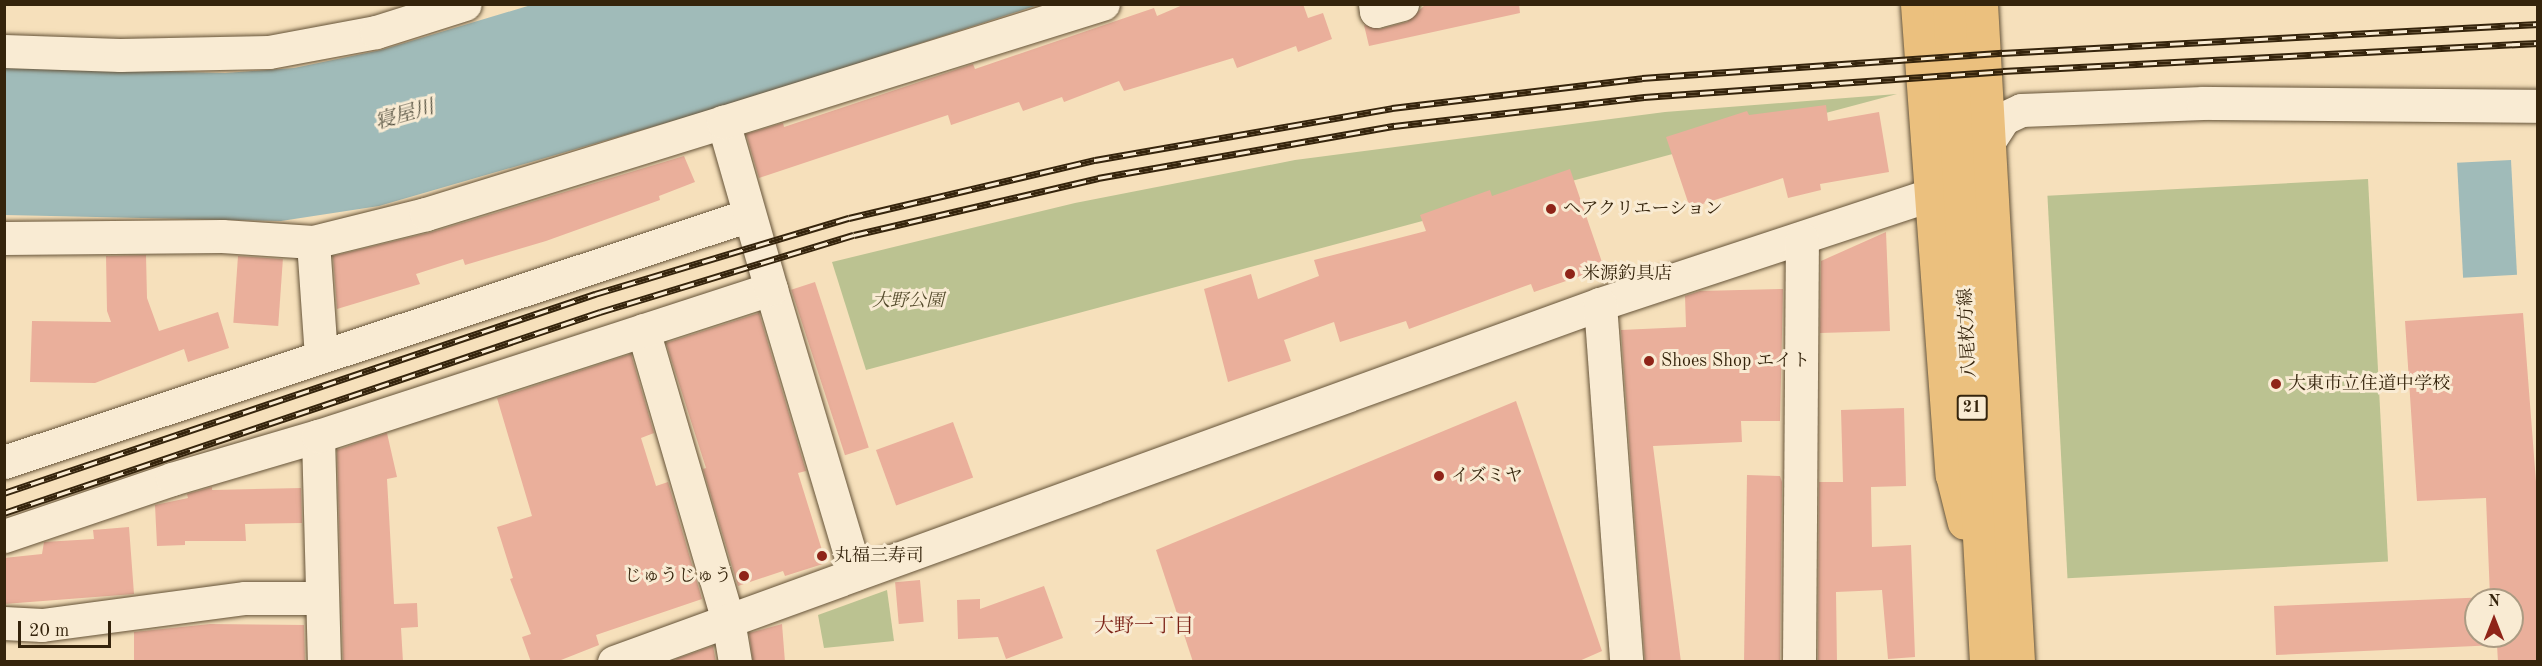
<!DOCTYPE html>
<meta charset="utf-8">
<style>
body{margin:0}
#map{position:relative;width:2542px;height:666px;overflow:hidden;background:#f6e0bb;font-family:"Old Standard TT","Noto Serif JP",serif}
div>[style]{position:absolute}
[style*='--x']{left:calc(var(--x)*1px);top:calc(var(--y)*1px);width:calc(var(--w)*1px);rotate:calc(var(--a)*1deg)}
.green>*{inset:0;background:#bbc291;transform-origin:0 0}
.water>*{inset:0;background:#a0bbb9;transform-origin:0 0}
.building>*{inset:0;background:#eaaf9b;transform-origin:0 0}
.roads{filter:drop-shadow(0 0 2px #655338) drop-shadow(0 0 2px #655338)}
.street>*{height:33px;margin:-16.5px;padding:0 16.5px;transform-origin:16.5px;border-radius:16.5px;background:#f9ebd3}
.secondary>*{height:33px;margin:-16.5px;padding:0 16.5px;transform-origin:16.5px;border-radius:16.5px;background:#f9ebd3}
.primary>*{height:33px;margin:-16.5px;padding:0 16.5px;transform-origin:16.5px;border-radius:16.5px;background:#ebc07e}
.rail>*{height:7px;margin-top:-3.5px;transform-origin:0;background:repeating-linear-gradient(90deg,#f9ebd3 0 14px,#35240c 0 28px);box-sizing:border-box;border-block:2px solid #35240c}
.dots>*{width:16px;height:16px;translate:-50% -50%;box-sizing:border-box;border:3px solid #f9ebd3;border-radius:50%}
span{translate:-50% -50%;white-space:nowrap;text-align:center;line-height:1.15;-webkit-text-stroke:6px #f9ebd3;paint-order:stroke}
.shield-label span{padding:2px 4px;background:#f9ebd3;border:2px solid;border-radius:4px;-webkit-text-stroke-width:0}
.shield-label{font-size:16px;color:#35240c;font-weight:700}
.poi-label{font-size:18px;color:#35240c}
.left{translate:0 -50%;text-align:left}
.right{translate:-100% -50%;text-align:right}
.park-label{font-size:18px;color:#564c2d;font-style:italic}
.street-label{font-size:18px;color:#35240c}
.water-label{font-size:20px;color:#555140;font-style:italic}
.neighbourhood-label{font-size:20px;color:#7a1f14}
.frame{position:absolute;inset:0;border:6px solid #35240c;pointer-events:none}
.north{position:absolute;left:2464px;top:588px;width:60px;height:60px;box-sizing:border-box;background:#f9ebd3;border:2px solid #ab9b83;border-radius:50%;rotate:0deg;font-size:16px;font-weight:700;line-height:24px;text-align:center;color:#35240c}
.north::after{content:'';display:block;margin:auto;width:21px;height:27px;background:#8f2418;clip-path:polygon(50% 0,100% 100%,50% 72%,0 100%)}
.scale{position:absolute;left:18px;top:621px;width:93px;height:27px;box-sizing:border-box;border:3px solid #35240c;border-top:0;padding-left:8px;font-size:18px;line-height:21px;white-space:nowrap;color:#35240c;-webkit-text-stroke:4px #f9ebd3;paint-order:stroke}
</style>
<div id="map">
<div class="green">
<div style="clip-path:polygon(1897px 94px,866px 370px,832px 262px,1075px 203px,1295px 160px,1665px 112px)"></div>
<div style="left:2368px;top:179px;width:383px;height:321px;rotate:87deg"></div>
<div style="clip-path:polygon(887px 590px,894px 641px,824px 648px,818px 615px)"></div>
</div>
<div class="water">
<div style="clip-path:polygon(531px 5px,1038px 5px,752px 98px,379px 206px,281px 221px,5px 215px,5px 68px,225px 73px,294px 68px,381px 50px)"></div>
<div style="left:2511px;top:160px;width:115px;height:54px;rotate:87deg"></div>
</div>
<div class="building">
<div style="clip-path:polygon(1185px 4px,1303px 4px,1308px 18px,1323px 13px,1332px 39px,1298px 52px,1296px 46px,1237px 68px,1233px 58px,1124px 91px,1119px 81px,1064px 102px,1062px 97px,1023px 111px,1019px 102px,951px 125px,948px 115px,759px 178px,746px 134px,783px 123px,784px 127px,973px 64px,975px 69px,1154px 8px,1157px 16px)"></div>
<div style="clip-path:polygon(1426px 4px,1519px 4px,1520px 13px,1369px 46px,1364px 25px,1380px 29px,1407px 22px)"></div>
<div style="clip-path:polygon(1826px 105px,1828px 121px,1879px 112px,1889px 172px,1820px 184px,1821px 190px,1788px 198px,1783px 178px,1690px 208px,1666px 137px,1747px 111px,1749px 115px)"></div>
<div style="clip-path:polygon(684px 156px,695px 182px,659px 196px,660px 200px,546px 241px,465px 265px,463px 259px,416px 274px,420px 284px,337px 309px,333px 256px,432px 232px)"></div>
<div style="clip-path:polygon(1570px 169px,1604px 268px,1534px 292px,1531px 284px,1409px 329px,1406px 321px,1340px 342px,1334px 322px,1284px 340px,1291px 361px,1228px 382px,1204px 289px,1251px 274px,1258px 299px,1319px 276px,1314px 260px,1426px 231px,1420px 215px,1490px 190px,1492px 196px)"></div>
<div style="clip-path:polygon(1886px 232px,1890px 331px,1820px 333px,1821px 261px)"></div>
<div style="clip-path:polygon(146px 255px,147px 298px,159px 331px,218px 312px,229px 348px,188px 362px,184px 349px,95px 383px,30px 382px,32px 321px,111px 322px,107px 311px,106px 256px)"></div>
<div style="left:238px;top:256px;width:45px;height:67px;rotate:4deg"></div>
<div style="left:815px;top:282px;width:174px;height:25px;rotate:72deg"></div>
<div style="clip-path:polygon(1783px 289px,1780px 421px,1741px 421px,1742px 442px,1653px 446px,1681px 662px,1645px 662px,1621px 330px,1686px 327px,1685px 296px,1700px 291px)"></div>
<div style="clip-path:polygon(759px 313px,806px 471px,798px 473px,826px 563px,785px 576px,783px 571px,738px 586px,703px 469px,706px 468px,666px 343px)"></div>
<div style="clip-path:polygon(evenodd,2523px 313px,2538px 508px,2538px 662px,2498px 662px,2497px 645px,2276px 655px,2274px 606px,2490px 597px,2486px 498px,2417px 501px,2405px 321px,2523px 313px,2476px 600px,2512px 600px,2512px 636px,2476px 636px,2476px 600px)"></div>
<div style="clip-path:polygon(631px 354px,654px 433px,641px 438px,656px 486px,668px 482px,702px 599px,596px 635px,599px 645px,556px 662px,531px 662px,522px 637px,531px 634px,510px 579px,513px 578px,497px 527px,532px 516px,497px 398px)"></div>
<div style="clip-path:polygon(1516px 401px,1602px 651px,1577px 662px,1193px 662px,1156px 550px)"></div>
<div style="clip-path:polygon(1904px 408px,1906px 486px,1871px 487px,1872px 547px,1911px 545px,1915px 657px,1888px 659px,1882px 590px,1836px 592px,1837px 662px,1818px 662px,1819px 482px,1843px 482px,1841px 410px)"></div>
<div style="left:953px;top:422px;width:59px;height:82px;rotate:70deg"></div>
<div style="clip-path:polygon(387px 433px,397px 477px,387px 479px,394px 604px,417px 603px,418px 627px,401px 628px,403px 662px,343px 662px,337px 450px)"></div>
<div style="clip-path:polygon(1747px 475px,1780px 476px,1782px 482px,1780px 662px,1744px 662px)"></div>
<div style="clip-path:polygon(212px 487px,212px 490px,301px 488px,302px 523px,245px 524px,246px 541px,185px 541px,185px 545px,157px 546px,155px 505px,188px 498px,187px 494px)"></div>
<div style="clip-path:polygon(129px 527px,134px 594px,4px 604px,4px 558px,42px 554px,44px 542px,94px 539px,93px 530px)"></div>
<div style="left:920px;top:580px;width:42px;height:25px;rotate:85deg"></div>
<div style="clip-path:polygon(1044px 586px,1063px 638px,1006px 659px,998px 637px,958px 639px,957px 600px,980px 599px,980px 609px)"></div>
<div style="clip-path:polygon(210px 624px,304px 625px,305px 662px,134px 662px,134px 632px)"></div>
<div style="clip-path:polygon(782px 624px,785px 662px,753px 662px,749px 633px)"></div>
<div style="clip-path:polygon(713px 646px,716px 662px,677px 662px,676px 659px)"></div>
</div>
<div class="roads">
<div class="street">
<div style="--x:1375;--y:4;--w:7;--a:82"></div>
<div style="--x:1376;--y:11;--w:27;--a:-15"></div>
<div style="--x:4;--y:51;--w:116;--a:2"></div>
<div style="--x:120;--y:55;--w:149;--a:-1.2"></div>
<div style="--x:269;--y:52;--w:109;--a:-10.6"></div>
<div style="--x:376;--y:32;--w:93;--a:-17.5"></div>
<div style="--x:1989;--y:141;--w:27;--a:-57"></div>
<div style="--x:2004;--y:118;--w:19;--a:-25"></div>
<div style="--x:2021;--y:110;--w:182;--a:-2.2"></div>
<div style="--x:2203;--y:103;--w:335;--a:0.5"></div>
<div style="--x:4;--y:238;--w:218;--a:-0.5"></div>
<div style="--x:222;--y:236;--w:91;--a:3.8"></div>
<div style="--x:313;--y:242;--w:116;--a:-13.9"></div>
<div style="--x:426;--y:214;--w:311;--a:-17.2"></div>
<div style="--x:313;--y:242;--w:113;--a:86"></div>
<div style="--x:771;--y:289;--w:297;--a:73.4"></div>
<div style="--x:643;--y:330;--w:302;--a:73.7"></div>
<div style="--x:728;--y:620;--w:43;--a:80.5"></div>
<div style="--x:318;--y:436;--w:226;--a:88.5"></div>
<div style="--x:4;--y:623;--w:38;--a:3"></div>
<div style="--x:42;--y:625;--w:205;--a:-7.6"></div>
<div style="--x:245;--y:598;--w:76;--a:0"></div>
<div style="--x:614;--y:662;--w:1049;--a:-19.96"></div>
<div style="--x:1600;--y:304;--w:347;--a:-18.3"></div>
<div style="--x:1799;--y:662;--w:423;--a:-89.6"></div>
</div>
<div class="secondary">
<div style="--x:1600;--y:304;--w:359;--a:85.8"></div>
<div style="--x:4;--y:462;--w:785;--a:-18.34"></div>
<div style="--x:4;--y:536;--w:177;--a:-18.7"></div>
<div style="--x:172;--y:479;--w:152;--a:-16.4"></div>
<div style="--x:318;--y:436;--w:476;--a:-18"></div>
<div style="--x:771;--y:289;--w:174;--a:-106"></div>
<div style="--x:723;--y:122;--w:398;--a:-17.3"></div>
</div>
<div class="primary">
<div style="--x:1917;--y:4;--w:472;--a:85.8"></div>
<div style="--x:1952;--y:475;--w:49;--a:76"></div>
<div style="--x:1949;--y:4;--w:659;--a:86.78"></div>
<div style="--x:1981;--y:4;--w:659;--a:86.78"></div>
</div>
</div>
<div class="rail">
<div style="--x:4;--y:493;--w:624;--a:-18.61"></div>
<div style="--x:595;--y:294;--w:265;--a:-16.7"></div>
<div style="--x:849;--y:218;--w:253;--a:-13.3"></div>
<div style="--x:1095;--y:160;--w:302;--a:-9.9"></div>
<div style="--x:1392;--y:108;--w:252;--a:-6.8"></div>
<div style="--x:1642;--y:78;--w:361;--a:-4"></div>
<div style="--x:2002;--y:53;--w:537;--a:-3.1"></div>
<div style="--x:4;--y:513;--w:629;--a:-18.64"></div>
<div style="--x:600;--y:312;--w:265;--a:-16.9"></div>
<div style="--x:854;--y:235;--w:251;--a:-13.1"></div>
<div style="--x:1098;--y:178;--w:301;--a:-10"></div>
<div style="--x:1394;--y:126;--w:252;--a:-6.6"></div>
<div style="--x:1644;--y:97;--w:360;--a:-4.1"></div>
<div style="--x:2003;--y:71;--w:536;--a:-3"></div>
</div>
<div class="dots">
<div style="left:1551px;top:209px;background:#8f2418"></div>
<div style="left:1570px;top:274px;background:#8f2418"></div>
<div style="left:1649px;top:361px;background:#8f2418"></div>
<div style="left:2276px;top:384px;background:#8f2418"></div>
<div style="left:1439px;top:476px;background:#8f2418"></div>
<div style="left:822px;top:556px;background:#8f2418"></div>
<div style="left:744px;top:576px;background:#8f2418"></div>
</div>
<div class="shield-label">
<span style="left:1972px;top:408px">21</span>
</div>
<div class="poi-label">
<span class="left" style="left:1563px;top:209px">ヘアクリエーション</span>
<span class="left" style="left:1582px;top:274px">米源釣具店</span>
<span class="left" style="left:1661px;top:361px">Shoes Shop エイト</span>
<span class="left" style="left:2288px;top:384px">大東市立住道中学校</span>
<span class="left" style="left:1451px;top:476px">イズミヤ</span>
<span class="left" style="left:834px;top:556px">丸福三寿司</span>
<span class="right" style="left:732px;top:576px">じゅうじゅう</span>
</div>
<div class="park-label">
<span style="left:908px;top:301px">大野公園</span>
</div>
<div class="street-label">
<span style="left:1968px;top:333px;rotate:-93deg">八尾枚方線</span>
</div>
<div class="water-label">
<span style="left:405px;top:116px;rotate:-16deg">寝屋川</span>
</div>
<div class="neighbourhood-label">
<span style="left:1144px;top:627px">大野一丁目</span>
</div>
<div class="frame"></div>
<div class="north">N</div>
<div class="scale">20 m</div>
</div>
